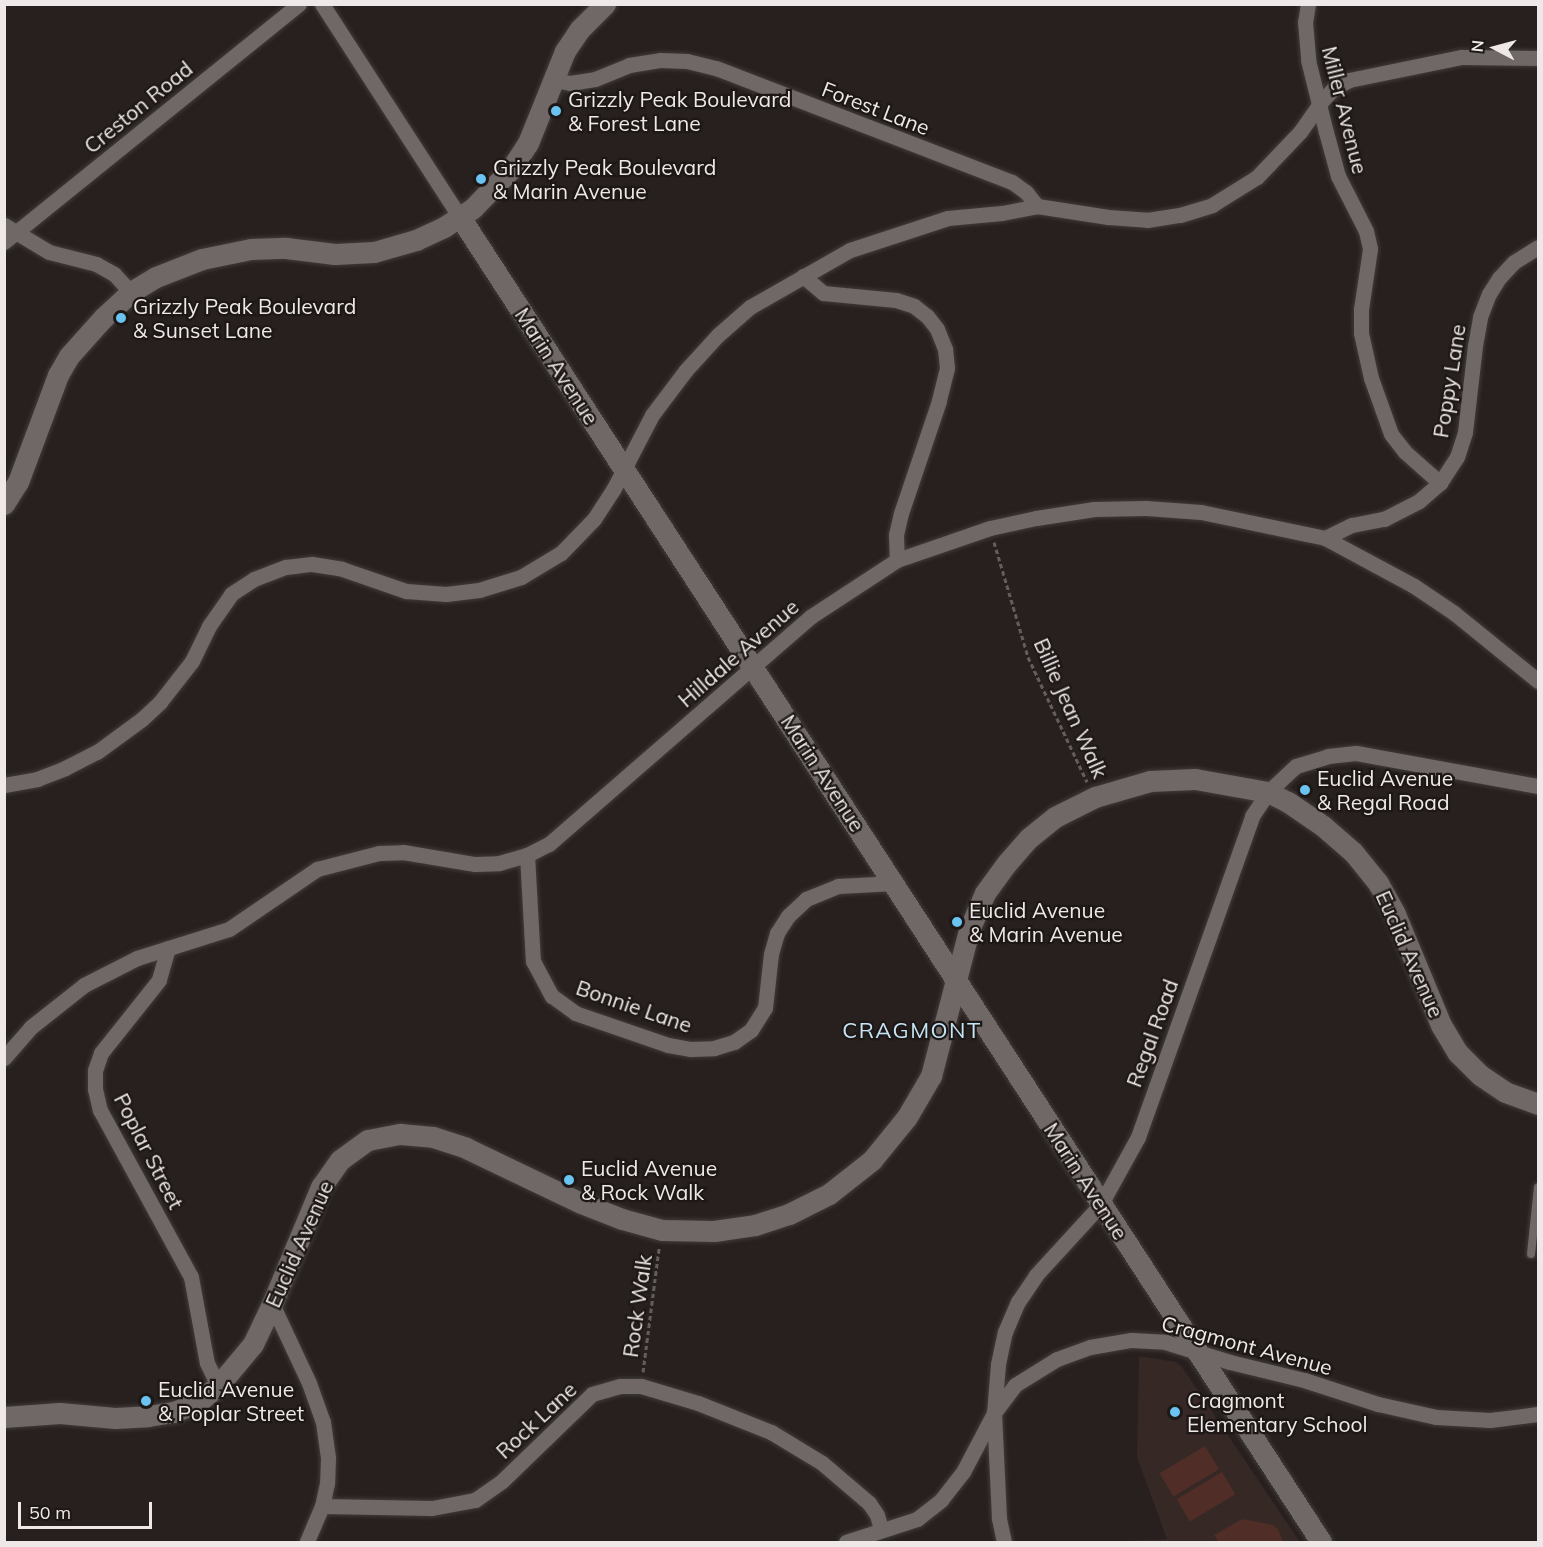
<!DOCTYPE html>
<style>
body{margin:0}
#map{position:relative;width:1543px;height:1547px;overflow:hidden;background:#27201f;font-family:Mulish,sans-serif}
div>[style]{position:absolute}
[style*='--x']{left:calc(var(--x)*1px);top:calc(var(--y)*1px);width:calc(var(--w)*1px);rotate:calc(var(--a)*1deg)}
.built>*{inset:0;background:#352825}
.green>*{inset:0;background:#502e27;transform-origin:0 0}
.path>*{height:3px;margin-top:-1.5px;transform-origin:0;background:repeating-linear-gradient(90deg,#645d5c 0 4.5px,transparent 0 7.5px)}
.roads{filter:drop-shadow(0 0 2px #413b3a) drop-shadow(0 0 2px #413b3a)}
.lane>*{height:8px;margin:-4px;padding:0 4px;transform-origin:4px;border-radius:4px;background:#706866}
.street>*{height:15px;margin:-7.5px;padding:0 7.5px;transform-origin:7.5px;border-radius:7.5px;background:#706866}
.secondary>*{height:21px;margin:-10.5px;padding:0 10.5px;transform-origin:10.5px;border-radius:10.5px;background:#706866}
.dots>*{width:16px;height:16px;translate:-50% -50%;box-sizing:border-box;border:3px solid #1d1716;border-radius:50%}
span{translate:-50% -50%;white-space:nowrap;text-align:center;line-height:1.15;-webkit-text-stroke:4.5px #1d1716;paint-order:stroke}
.poi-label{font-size:21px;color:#eee9e8}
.left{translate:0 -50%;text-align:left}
.street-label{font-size:21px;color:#eee9e8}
.neighbourhood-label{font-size:22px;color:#c6e4f6;letter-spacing:1.5px}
.frame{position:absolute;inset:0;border:6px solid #eee9e8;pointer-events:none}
.north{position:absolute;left:1465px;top:18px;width:60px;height:60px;-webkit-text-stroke:4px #1d1716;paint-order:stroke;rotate:276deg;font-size:16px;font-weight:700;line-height:24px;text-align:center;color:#eee9e8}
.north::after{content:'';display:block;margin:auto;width:21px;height:27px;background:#eee9e8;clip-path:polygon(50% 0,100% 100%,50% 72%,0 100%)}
.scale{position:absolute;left:18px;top:1502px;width:134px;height:27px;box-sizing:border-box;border:3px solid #eee9e8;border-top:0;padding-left:8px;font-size:18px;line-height:21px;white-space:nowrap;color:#eee9e8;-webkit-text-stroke:4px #1d1716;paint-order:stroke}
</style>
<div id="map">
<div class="built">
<div style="clip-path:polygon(1139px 1356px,1176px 1362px,1182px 1367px,1300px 1542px,1105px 1542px,1167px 1539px,1137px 1457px)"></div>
</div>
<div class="green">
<div style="left:1205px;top:1446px;width:27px;height:53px;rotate:59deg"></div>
<div style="left:1222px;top:1472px;width:26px;height:53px;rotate:59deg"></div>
<div style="clip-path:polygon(1242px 1519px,1273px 1525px,1278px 1529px,1283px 1542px,1218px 1541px,1214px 1535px)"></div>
</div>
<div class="path">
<div style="--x:994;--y:542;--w:120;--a:73.5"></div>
<div style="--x:1028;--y:657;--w:138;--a:64.7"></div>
<div style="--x:643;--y:1372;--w:125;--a:-82.6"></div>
</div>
<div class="roads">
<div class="lane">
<div style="--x:1531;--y:1254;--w:67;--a:-84"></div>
</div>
<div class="street">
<div style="--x:322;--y:4;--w:254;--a:57.1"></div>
<div style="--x:1308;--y:4;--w:18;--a:99"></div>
<div style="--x:1305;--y:22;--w:38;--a:85"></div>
<div style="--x:1308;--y:60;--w:74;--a:76"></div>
<div style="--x:1326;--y:132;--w:46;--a:74.7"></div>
<div style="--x:1338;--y:176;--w:62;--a:63"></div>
<div style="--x:1366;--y:231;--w:18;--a:77"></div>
<div style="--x:1370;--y:249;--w:61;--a:98.5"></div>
<div style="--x:1361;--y:309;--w:24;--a:90"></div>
<div style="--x:1361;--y:333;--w:46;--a:77.5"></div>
<div style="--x:1371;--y:378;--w:59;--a:70.3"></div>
<div style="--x:1391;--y:434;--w:23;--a:52"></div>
<div style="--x:1405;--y:452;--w:47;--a:41.5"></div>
<div style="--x:552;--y:79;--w:18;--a:13"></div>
<div style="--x:570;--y:83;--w:25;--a:-9"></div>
<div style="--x:595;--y:79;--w:37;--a:-22"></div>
<div style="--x:629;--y:65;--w:31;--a:-9"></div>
<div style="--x:660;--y:60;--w:27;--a:2"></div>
<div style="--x:687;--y:61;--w:30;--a:14"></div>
<div style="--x:716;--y:68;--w:317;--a:21.1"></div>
<div style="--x:1012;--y:182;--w:17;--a:36"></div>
<div style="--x:1026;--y:192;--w:18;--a:52"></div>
<div style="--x:4;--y:225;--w:52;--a:31"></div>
<div style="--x:49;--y:252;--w:49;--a:14.3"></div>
<div style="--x:96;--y:264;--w:21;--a:29"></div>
<div style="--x:114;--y:274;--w:25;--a:47"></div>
<div style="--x:4;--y:242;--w:379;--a:-38.9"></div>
<div style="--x:803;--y:276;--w:26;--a:40"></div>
<div style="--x:823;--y:293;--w:73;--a:5.5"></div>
<div style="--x:896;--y:300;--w:19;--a:18"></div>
<div style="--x:914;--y:306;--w:16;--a:38"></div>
<div style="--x:927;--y:316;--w:16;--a:52"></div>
<div style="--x:937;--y:329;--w:22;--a:68"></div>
<div style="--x:945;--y:349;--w:19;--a:84"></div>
<div style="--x:947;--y:368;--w:34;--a:104"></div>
<div style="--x:939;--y:401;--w:118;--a:108.7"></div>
<div style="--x:901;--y:513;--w:23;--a:103"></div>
<div style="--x:896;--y:535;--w:25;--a:88"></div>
<div style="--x:1325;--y:538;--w:30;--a:-26"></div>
<div style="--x:1352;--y:525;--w:33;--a:-11"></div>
<div style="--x:1384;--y:519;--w:39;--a:-27"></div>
<div style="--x:1419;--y:501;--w:28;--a:-41"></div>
<div style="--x:1440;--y:483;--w:31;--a:-57"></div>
<div style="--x:1457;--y:457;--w:26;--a:-72"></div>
<div style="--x:1465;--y:432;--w:87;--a:-83.4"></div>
<div style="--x:1475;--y:346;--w:29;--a:-80"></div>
<div style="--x:1480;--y:317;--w:25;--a:-69"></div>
<div style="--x:1489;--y:294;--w:19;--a:-58"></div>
<div style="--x:1499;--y:278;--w:22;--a:-47"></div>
<div style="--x:1514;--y:262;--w:28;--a:-32"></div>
<div style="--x:4;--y:785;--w:34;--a:-10"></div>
<div style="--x:37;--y:779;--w:30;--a:-21"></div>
<div style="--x:65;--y:768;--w:36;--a:-27"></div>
<div style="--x:97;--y:752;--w:56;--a:-36.3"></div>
<div style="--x:142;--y:719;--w:25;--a:-43"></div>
<div style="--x:160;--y:702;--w:52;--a:-52"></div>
<div style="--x:192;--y:661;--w:39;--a:-64"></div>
<div style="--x:209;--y:626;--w:39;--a:-55"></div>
<div style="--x:231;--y:594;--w:27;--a:-33"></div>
<div style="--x:254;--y:579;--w:34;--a:-21"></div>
<div style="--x:286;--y:567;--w:26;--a:-7"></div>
<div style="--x:312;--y:564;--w:30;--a:9"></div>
<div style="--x:342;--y:569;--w:68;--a:19"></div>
<div style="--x:406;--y:591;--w:40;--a:4.3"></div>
<div style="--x:446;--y:594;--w:33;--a:-7"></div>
<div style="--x:479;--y:590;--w:44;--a:-17.2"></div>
<div style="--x:521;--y:577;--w:47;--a:-31"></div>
<div style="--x:561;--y:553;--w:47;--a:-45.9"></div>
<div style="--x:594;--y:519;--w:35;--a:-57"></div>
<div style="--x:613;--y:490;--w:85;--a:-62.5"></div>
<div style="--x:652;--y:415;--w:56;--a:-52.9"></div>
<div style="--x:686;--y:370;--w:47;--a:-47.6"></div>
<div style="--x:718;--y:335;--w:43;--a:-41.2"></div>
<div style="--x:750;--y:307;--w:115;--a:-29.7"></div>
<div style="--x:850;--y:250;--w:103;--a:-18.1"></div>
<div style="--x:948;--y:218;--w:54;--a:-5.3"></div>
<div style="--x:1002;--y:213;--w:36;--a:-11"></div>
<div style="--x:1037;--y:206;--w:72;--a:8.8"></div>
<div style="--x:1108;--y:217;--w:39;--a:4"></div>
<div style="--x:1147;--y:220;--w:33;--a:-9"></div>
<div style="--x:1180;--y:215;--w:34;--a:-17"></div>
<div style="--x:1212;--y:205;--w:53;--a:-31.9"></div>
<div style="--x:1257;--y:177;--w:62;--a:-46.3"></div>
<div style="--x:1300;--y:132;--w:35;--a:-55"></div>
<div style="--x:1320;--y:103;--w:21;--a:-47"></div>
<div style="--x:1334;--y:88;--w:17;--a:-28"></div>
<div style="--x:1349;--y:80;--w:114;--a:-11.6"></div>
<div style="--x:1461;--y:57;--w:77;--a:0.7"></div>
<div style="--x:527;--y:855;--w:106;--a:86.8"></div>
<div style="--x:533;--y:961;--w:40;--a:62"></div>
<div style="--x:552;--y:996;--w:29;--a:36"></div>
<div style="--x:575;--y:1013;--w:98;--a:19"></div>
<div style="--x:668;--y:1045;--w:22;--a:10"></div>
<div style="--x:690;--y:1049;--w:24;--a:-2"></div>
<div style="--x:714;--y:1048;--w:21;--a:-17"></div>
<div style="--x:734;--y:1042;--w:21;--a:-35"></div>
<div style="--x:751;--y:1030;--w:26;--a:-58"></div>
<div style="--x:765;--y:1008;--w:54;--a:-83.7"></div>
<div style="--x:771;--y:954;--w:22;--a:-74"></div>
<div style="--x:777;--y:933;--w:20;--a:-57"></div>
<div style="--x:788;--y:916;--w:25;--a:-43"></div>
<div style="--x:806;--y:899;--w:35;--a:-22"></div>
<div style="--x:838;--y:886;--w:57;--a:-3"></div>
<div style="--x:168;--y:948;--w:33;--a:106"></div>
<div style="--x:159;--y:980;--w:93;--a:128.5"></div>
<div style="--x:101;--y:1053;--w:18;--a:109"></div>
<div style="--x:95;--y:1070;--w:19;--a:90"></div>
<div style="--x:95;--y:1089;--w:22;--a:77"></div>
<div style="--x:100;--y:1110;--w:190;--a:61.4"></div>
<div style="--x:191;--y:1277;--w:87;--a:79.5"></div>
<div style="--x:207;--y:1363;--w:25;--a:64"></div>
<div style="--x:4;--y:1058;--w:41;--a:-48.9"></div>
<div style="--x:31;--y:1027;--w:68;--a:-38.4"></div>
<div style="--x:84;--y:985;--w:59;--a:-27"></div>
<div style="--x:137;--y:958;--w:96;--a:-17.5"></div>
<div style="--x:229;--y:929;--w:107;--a:-34.3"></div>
<div style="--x:317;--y:869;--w:64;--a:-14.5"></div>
<div style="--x:379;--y:853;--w:24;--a:-2"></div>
<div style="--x:403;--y:852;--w:73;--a:9.5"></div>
<div style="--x:475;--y:864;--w:24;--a:-2"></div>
<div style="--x:499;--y:863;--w:29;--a:-16"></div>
<div style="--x:527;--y:855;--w:25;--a:-27"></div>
<div style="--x:549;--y:844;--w:346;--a:-41"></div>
<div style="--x:810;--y:617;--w:104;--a:-33.2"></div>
<div style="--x:897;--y:560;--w:98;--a:-19"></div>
<div style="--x:990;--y:528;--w:47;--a:-12.3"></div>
<div style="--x:1036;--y:518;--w:59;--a:-8.8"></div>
<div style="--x:1094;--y:509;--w:52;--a:-1.1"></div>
<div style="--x:1146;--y:508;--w:55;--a:4.2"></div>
<div style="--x:1201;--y:512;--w:127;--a:11.8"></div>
<div style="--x:1325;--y:538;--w:101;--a:28.3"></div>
<div style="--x:1414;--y:586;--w:48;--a:34"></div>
<div style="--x:1454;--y:613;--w:108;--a:39"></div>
<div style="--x:272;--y:1304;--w:87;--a:64.9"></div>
<div style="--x:309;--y:1383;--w:41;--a:70.3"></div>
<div style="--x:323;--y:1422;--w:36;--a:82"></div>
<div style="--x:328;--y:1458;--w:25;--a:92"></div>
<div style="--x:327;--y:1483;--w:24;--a:102"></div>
<div style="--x:322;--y:1506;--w:39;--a:113"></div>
<div style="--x:322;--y:1506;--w:110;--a:1"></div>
<div style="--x:432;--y:1508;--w:44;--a:-10.5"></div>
<div style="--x:475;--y:1500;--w:33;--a:-35"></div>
<div style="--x:502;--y:1481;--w:125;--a:-44"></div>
<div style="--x:592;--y:1394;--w:29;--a:-16"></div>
<div style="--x:620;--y:1386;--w:21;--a:0"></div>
<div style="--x:641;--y:1386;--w:59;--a:16.6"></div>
<div style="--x:698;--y:1403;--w:79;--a:21.7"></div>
<div style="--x:771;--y:1432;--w:60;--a:31.3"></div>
<div style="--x:822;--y:1463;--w:62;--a:40.4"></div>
<div style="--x:869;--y:1503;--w:14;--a:56"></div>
<div style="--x:877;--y:1515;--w:15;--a:74"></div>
<div style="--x:846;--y:1542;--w:75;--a:-17.9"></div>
<div style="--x:917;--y:1519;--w:31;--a:-38"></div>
<div style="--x:941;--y:1500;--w:36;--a:-52"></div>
<div style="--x:963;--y:1472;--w:67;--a:-62.3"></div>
<div style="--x:994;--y:1413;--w:35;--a:-53"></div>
<div style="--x:1015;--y:1385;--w:49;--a:-31.8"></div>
<div style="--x:1057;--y:1359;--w:35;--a:-20"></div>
<div style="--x:1090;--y:1347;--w:42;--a:-9.7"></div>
<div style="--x:1131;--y:1340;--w:34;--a:3"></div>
<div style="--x:1165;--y:1342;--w:68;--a:17.1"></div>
<div style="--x:1230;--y:1362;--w:76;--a:13.7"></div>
<div style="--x:1304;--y:1380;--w:78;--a:18"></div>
<div style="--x:1378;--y:1404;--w:59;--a:12.6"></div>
<div style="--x:1436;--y:1417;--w:54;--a:3.2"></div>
<div style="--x:1490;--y:1420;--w:48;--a:-7.1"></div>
<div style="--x:1004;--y:1542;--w:25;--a:-102"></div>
<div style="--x:999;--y:1518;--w:105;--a:-92.7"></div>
<div style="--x:994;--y:1413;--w:49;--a:-85.3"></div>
<div style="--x:998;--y:1364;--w:33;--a:-78"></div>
<div style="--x:1005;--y:1332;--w:33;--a:-67"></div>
<div style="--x:1018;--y:1302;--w:32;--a:-56"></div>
<div style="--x:1036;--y:1275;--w:96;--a:-47.5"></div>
<div style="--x:1101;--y:1204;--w:77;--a:-61.1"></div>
<div style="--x:1138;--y:1137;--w:341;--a:-70.4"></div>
<div style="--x:1252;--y:816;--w:29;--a:-56"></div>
<div style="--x:1268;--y:792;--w:38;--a:-43"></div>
<div style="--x:1296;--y:766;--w:34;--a:-17"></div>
<div style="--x:1328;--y:756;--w:28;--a:-6"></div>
<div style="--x:1356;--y:753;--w:185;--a:10.3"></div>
</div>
<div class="secondary">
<div style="--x:460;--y:217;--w:1580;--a:56.98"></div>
<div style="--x:4;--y:504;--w:26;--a:-58"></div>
<div style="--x:18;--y:482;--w:114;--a:-69.5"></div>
<div style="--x:58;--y:375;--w:22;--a:-60"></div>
<div style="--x:69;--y:356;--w:51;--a:-48.2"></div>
<div style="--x:103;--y:318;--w:38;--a:-43"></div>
<div style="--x:131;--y:292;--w:29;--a:-31"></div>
<div style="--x:156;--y:277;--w:49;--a:-21.4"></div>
<div style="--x:202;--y:259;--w:50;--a:-11.5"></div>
<div style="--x:251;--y:249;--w:35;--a:-2"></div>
<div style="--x:286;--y:248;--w:49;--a:7"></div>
<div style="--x:335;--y:254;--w:39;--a:-3"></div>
<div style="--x:374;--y:252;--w:44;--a:-15.9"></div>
<div style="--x:416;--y:240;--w:31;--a:-25"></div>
<div style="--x:444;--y:227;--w:35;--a:-33"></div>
<div style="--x:473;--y:208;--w:54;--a:-45.7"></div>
<div style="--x:511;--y:169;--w:31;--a:-57"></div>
<div style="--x:528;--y:143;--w:99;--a:-68.1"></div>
<div style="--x:565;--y:51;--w:25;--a:-56"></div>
<div style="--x:579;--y:30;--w:37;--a:-45"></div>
<div style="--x:4;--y:1417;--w:56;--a:-4.1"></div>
<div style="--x:60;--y:1413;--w:55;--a:5.2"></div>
<div style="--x:115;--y:1418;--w:33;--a:-3"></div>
<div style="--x:148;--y:1416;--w:26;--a:-9"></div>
<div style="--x:174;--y:1412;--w:26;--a:-23"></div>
<div style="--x:198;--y:1402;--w:26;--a:-39"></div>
<div style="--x:218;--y:1386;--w:55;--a:-50.2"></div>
<div style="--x:253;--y:1344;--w:44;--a:-64.6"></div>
<div style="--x:272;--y:1304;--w:127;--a:-67.3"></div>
<div style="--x:321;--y:1187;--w:33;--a:-55"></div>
<div style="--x:340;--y:1160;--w:34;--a:-36"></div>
<div style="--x:368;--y:1140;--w:33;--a:-11"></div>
<div style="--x:400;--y:1134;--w:33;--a:5"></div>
<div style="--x:433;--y:1137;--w:35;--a:18"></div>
<div style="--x:466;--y:1148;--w:127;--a:25.6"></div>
<div style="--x:581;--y:1203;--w:44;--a:21.3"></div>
<div style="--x:622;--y:1219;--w:41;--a:15.4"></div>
<div style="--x:662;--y:1230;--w:52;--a:1.1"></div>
<div style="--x:714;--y:1231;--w:41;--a:-8.3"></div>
<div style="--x:755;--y:1225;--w:36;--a:-18"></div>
<div style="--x:789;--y:1214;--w:45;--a:-26.6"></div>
<div style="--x:829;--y:1194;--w:55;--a:-38.3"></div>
<div style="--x:872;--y:1160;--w:55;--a:-50.9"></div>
<div style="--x:907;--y:1117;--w:48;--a:-59.7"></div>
<div style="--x:931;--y:1076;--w:151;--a:-75.4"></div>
<div style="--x:969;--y:930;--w:40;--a:-66.6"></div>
<div style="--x:985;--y:893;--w:37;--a:-54"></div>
<div style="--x:1007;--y:863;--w:33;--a:-49"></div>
<div style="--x:1029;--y:838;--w:33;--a:-39"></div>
<div style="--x:1055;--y:817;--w:45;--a:-26.6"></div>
<div style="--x:1095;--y:797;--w:57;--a:-16.2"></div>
<div style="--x:1150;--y:781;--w:45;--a:-2.5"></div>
<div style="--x:1195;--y:779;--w:74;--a:10.1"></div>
<div style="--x:1268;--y:792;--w:22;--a:27"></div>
<div style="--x:1288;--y:802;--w:42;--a:34.4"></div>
<div style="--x:1323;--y:826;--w:40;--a:41"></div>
<div style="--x:1353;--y:852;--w:40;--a:51"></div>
<div style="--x:1378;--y:883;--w:35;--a:61"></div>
<div style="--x:1395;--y:914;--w:120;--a:67.5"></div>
<div style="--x:1441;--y:1025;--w:33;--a:59"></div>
<div style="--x:1458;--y:1053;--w:31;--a:45"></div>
<div style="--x:1480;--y:1075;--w:30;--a:34"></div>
<div style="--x:1505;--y:1092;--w:35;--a:20"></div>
</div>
</div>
<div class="dots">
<div style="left:556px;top:111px;background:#6bc3f2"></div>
<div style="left:481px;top:179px;background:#6bc3f2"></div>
<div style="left:121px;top:318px;background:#6bc3f2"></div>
<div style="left:1305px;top:790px;background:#6bc3f2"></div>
<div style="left:957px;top:922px;background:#6bc3f2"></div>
<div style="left:569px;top:1180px;background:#6bc3f2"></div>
<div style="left:146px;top:1401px;background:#6bc3f2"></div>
<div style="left:1175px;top:1412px;background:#6bc3f2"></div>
</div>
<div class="poi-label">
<span class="left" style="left:568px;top:111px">Grizzly Peak Boulevard<br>&amp; Forest Lane</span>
<span class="left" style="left:493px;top:179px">Grizzly Peak Boulevard<br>&amp; Marin Avenue</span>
<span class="left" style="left:133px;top:318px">Grizzly Peak Boulevard<br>&amp; Sunset Lane</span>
<span class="left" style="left:1317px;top:790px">Euclid Avenue<br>&amp; Regal Road</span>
<span class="left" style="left:969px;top:922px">Euclid Avenue<br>&amp; Marin Avenue</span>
<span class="left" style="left:581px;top:1180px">Euclid Avenue<br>&amp; Rock Walk</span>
<span class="left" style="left:158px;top:1401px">Euclid Avenue<br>&amp; Poplar Street</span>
<span class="left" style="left:1187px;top:1412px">Cragmont<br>Elementary School</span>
</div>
<div class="street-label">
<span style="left:138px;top:107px;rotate:-39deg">Creston Road</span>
<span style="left:876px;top:108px;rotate:21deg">Forest Lane</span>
<span style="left:1345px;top:110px;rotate:76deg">Miller Avenue</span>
<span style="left:557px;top:366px;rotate:57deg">Marin Avenue</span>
<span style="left:1449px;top:381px;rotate:-81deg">Poppy Lane</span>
<span style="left:738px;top:653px;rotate:-41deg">Hilldale Avenue</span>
<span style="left:1071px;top:708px;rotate:66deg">Billie Jean Walk</span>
<span style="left:823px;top:773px;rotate:57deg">Marin Avenue</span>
<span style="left:1410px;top:954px;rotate:66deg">Euclid Avenue</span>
<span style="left:634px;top:1006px;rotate:19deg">Bonnie Lane</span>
<span style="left:1152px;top:1033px;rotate:-70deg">Regal Road</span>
<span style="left:149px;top:1151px;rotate:63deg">Poplar Street</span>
<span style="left:1086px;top:1181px;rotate:57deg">Marin Avenue</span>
<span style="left:299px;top:1244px;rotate:-66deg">Euclid Avenue</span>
<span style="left:637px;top:1306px;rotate:-82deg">Rock Walk</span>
<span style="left:1247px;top:1345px;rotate:15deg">Cragmont Avenue</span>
<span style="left:536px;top:1420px;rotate:-43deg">Rock Lane</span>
</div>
<div class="neighbourhood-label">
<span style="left:912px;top:1031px">CRAGMONT</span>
</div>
<div class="frame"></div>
<div class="north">N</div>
<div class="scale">50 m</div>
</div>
